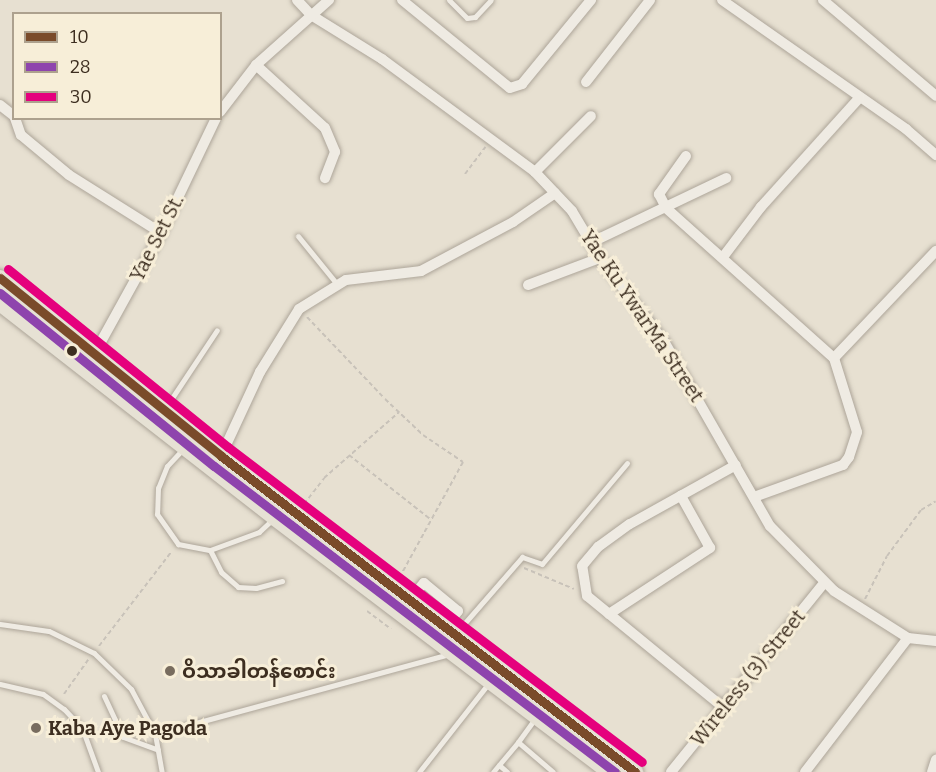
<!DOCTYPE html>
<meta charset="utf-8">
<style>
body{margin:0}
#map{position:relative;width:936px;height:772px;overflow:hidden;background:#e7e0d1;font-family:Bitter,"Noto Sans Myanmar",serif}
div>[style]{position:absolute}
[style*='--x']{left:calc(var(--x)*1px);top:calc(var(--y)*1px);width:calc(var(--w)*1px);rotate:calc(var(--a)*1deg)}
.path>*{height:2px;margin-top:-1px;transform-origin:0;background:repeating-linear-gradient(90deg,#c8c2b9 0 4.5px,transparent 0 7.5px)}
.roads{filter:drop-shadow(0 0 2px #ada599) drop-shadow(0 0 2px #ada599)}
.service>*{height:5px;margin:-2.5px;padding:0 2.5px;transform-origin:2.5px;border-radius:2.5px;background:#efebe3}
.minor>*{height:10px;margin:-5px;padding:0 5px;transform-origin:5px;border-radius:5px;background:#efebe3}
.primary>*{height:16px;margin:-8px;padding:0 8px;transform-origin:8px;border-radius:8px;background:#e6e1d4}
.bus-1>*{height:9px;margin:-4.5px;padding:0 4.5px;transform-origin:4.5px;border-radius:4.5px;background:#7a4b2a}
.bus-2>*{height:9px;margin:-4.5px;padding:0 4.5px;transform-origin:4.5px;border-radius:4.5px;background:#8e44ad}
.bus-3>*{height:9px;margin:-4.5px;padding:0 4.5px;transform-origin:4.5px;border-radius:4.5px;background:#e5007d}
.dots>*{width:16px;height:16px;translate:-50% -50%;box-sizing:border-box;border:3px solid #f7eed8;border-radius:50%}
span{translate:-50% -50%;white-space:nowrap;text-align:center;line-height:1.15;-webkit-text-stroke:6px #f7eed8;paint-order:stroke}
.street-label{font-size:20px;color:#3d2e20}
.poi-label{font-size:20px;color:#3d2e20;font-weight:700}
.left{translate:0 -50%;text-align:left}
.legend{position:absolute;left:12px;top:12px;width:210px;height:108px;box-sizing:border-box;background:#f7eed8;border:2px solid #ada18e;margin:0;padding:8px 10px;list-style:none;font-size:18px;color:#3d2e20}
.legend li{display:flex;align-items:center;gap:12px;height:30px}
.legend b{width:30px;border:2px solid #ada18e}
</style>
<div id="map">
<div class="path">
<div style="--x:465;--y:174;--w:34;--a:-53"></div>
<div style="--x:307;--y:317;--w:113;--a:46.4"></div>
<div style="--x:385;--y:399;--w:52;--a:43.5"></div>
<div style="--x:423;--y:435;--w:48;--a:34"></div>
<div style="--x:463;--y:462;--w:129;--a:118.8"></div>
<div style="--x:349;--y:455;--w:103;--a:38.3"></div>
<div style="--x:304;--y:504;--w:33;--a:-52"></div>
<div style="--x:324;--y:478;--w:100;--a:-41.3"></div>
<div style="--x:524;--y:568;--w:54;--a:22.8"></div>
<div style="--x:865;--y:599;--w:48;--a:-62.9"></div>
<div style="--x:887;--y:556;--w:57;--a:-53.5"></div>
<div style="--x:921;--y:510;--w:17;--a:-31"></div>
<div style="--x:367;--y:611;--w:30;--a:37"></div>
<div style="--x:99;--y:646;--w:120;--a:-52.5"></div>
<div style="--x:64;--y:694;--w:42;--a:-54.8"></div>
</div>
<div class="roads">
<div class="service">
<div style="--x:449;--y:0;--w:25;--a:45"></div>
<div style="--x:467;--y:18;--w:8;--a:-7"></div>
<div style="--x:475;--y:17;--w:23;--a:-47"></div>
<div style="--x:298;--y:236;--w:62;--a:50.9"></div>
<div style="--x:166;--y:407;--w:92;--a:-56.5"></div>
<div style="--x:182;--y:450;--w:22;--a:133"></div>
<div style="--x:167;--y:466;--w:24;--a:112"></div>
<div style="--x:158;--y:488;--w:26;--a:92"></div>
<div style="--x:157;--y:514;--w:37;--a:55"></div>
<div style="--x:178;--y:544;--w:33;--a:11"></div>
<div style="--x:210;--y:550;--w:52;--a:-20.2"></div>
<div style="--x:259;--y:532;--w:19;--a:-43"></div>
<div style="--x:210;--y:550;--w:25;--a:63"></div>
<div style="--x:221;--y:572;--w:23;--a:41"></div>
<div style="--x:238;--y:587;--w:18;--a:3"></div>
<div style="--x:256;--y:588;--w:27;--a:-15"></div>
<div style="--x:0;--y:624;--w:49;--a:8.1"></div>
<div style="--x:49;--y:631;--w:50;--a:26.1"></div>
<div style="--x:94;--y:653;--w:52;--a:44.2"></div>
<div style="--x:131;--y:689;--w:51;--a:61.9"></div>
<div style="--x:155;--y:734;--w:39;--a:80"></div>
<div style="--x:456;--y:633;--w:101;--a:-49"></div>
<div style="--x:522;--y:557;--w:21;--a:19"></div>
<div style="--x:542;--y:564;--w:132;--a:-49.9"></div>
<div style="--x:0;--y:684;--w:44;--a:13.1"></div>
<div style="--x:43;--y:694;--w:26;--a:36"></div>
<div style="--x:64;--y:709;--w:26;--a:47"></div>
<div style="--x:82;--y:728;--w:47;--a:70"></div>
<div style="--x:104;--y:696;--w:45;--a:65.1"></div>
<div style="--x:123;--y:737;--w:37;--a:20"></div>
<div style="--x:155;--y:734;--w:305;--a:-15.2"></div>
<div style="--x:518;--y:742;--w:29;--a:-54"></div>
<div style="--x:499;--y:765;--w:11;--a:41"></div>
<div style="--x:419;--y:772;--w:112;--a:-51.9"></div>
<div style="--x:493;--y:772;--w:39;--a:-50"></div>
<div style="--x:518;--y:742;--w:46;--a:40.6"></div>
</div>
<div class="minor">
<div style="--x:297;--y:0;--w:21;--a:47"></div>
<div style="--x:311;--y:15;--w:84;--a:31.8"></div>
<div style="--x:382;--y:59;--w:190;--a:36.4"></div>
<div style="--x:535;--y:172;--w:54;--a:46.5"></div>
<div style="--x:572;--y:211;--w:55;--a:59.2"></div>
<div style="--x:600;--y:258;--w:107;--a:52.6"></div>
<div style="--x:665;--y:343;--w:211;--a:60.2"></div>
<div style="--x:770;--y:526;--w:91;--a:45.4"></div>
<div style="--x:834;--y:591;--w:88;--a:32.4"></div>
<div style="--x:908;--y:638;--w:28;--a:6"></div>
<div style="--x:402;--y:0;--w:139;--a:39.2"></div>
<div style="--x:510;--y:88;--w:13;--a:-18"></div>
<div style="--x:522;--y:84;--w:109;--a:-50.6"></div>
<div style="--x:722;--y:0;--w:225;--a:35"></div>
<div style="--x:906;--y:129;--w:40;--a:41"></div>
<div style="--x:823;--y:0;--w:148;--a:40.3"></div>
<div style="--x:256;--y:65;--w:93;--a:42.4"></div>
<div style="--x:325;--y:128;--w:26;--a:67"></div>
<div style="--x:335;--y:152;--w:28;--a:111"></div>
<div style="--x:586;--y:82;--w:104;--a:-52"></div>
<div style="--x:0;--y:105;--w:18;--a:38"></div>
<div style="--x:220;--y:112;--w:59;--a:-52.5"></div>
<div style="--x:256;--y:65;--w:98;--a:-41.7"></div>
<div style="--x:15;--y:118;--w:18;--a:71"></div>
<div style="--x:21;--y:135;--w:62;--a:39.8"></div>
<div style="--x:69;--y:175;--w:109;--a:32.2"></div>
<div style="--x:686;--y:156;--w:47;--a:125.4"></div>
<div style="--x:659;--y:194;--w:16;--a:63"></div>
<div style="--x:666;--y:208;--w:225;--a:41.8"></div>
<div style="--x:535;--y:172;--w:79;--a:-45"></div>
<div style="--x:590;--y:243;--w:151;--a:-25.5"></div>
<div style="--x:723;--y:257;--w:63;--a:-52.8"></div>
<div style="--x:761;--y:207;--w:147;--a:-48"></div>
<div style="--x:528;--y:285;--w:77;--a:-20.6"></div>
<div style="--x:92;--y:358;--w:143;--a:-61.1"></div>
<div style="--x:161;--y:233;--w:127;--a:-64.4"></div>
<div style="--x:834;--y:358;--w:148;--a:-46.4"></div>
<div style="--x:221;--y:456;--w:93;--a:-65.1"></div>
<div style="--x:260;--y:372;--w:74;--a:-58.2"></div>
<div style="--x:299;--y:309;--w:55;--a:-31.7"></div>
<div style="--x:346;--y:280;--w:76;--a:-6.8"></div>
<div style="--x:421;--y:271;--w:104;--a:-28"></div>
<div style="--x:513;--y:222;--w:51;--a:-34.6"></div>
<div style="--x:754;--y:497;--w:95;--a:-19.8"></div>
<div style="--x:843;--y:465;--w:10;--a:-53"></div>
<div style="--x:849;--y:457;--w:26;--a:-72"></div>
<div style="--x:857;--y:432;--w:77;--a:-107.3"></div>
<div style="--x:410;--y:600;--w:22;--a:-51"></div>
<div style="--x:424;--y:583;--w:44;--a:39.5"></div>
<div style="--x:458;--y:611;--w:21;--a:129"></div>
<div style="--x:609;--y:614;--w:121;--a:-33.2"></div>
<div style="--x:710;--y:548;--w:60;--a:-119.1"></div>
<div style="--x:724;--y:708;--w:177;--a:-140.7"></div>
<div style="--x:587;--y:596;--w:30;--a:-99"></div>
<div style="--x:582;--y:566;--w:25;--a:-50"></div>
<div style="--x:598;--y:547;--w:39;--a:-36"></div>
<div style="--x:630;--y:524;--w:121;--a:-29.1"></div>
<div style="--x:671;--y:772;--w:243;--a:-51"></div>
<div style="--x:805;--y:772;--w:169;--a:-52.5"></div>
<div style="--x:932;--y:772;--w:13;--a:-72"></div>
</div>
<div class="primary">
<div style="--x:0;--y:278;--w:284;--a:38.8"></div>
<div style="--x:221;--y:456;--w:521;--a:37.35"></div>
<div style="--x:0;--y:303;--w:349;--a:38"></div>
<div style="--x:275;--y:518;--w:420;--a:37.2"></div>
</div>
</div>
<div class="bus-1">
<div style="--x:0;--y:278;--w:284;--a:38.8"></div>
<div style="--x:221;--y:456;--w:521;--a:37.35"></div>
</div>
<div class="bus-2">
<div style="--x:0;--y:293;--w:275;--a:39"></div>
<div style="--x:214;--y:466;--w:504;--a:37.35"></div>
</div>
<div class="bus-3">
<div style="--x:8;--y:269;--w:283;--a:39"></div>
<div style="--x:228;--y:447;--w:520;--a:37.27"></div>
</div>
<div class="dots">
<div style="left:72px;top:351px;background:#3d2e20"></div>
<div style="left:170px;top:671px;background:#786c5e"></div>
<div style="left:36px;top:728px;background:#786c5e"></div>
</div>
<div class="street-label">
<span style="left:157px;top:238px;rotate:-63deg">Yae Set St.</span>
<span style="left:642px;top:316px;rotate:56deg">Yae Ku YwarMa Street</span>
<span style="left:748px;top:678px;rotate:-51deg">Wireless (3) Street</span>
</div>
<div class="poi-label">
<span class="left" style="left:182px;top:671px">ဝိသာခါတန်စောင်း</span>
<span class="left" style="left:48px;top:728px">Kaba Aye Pagoda</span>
</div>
<ul class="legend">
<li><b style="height:8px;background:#7a4b2a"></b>10</li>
<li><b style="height:8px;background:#8e44ad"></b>28</li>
<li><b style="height:8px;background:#e5007d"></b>30</li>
</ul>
</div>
